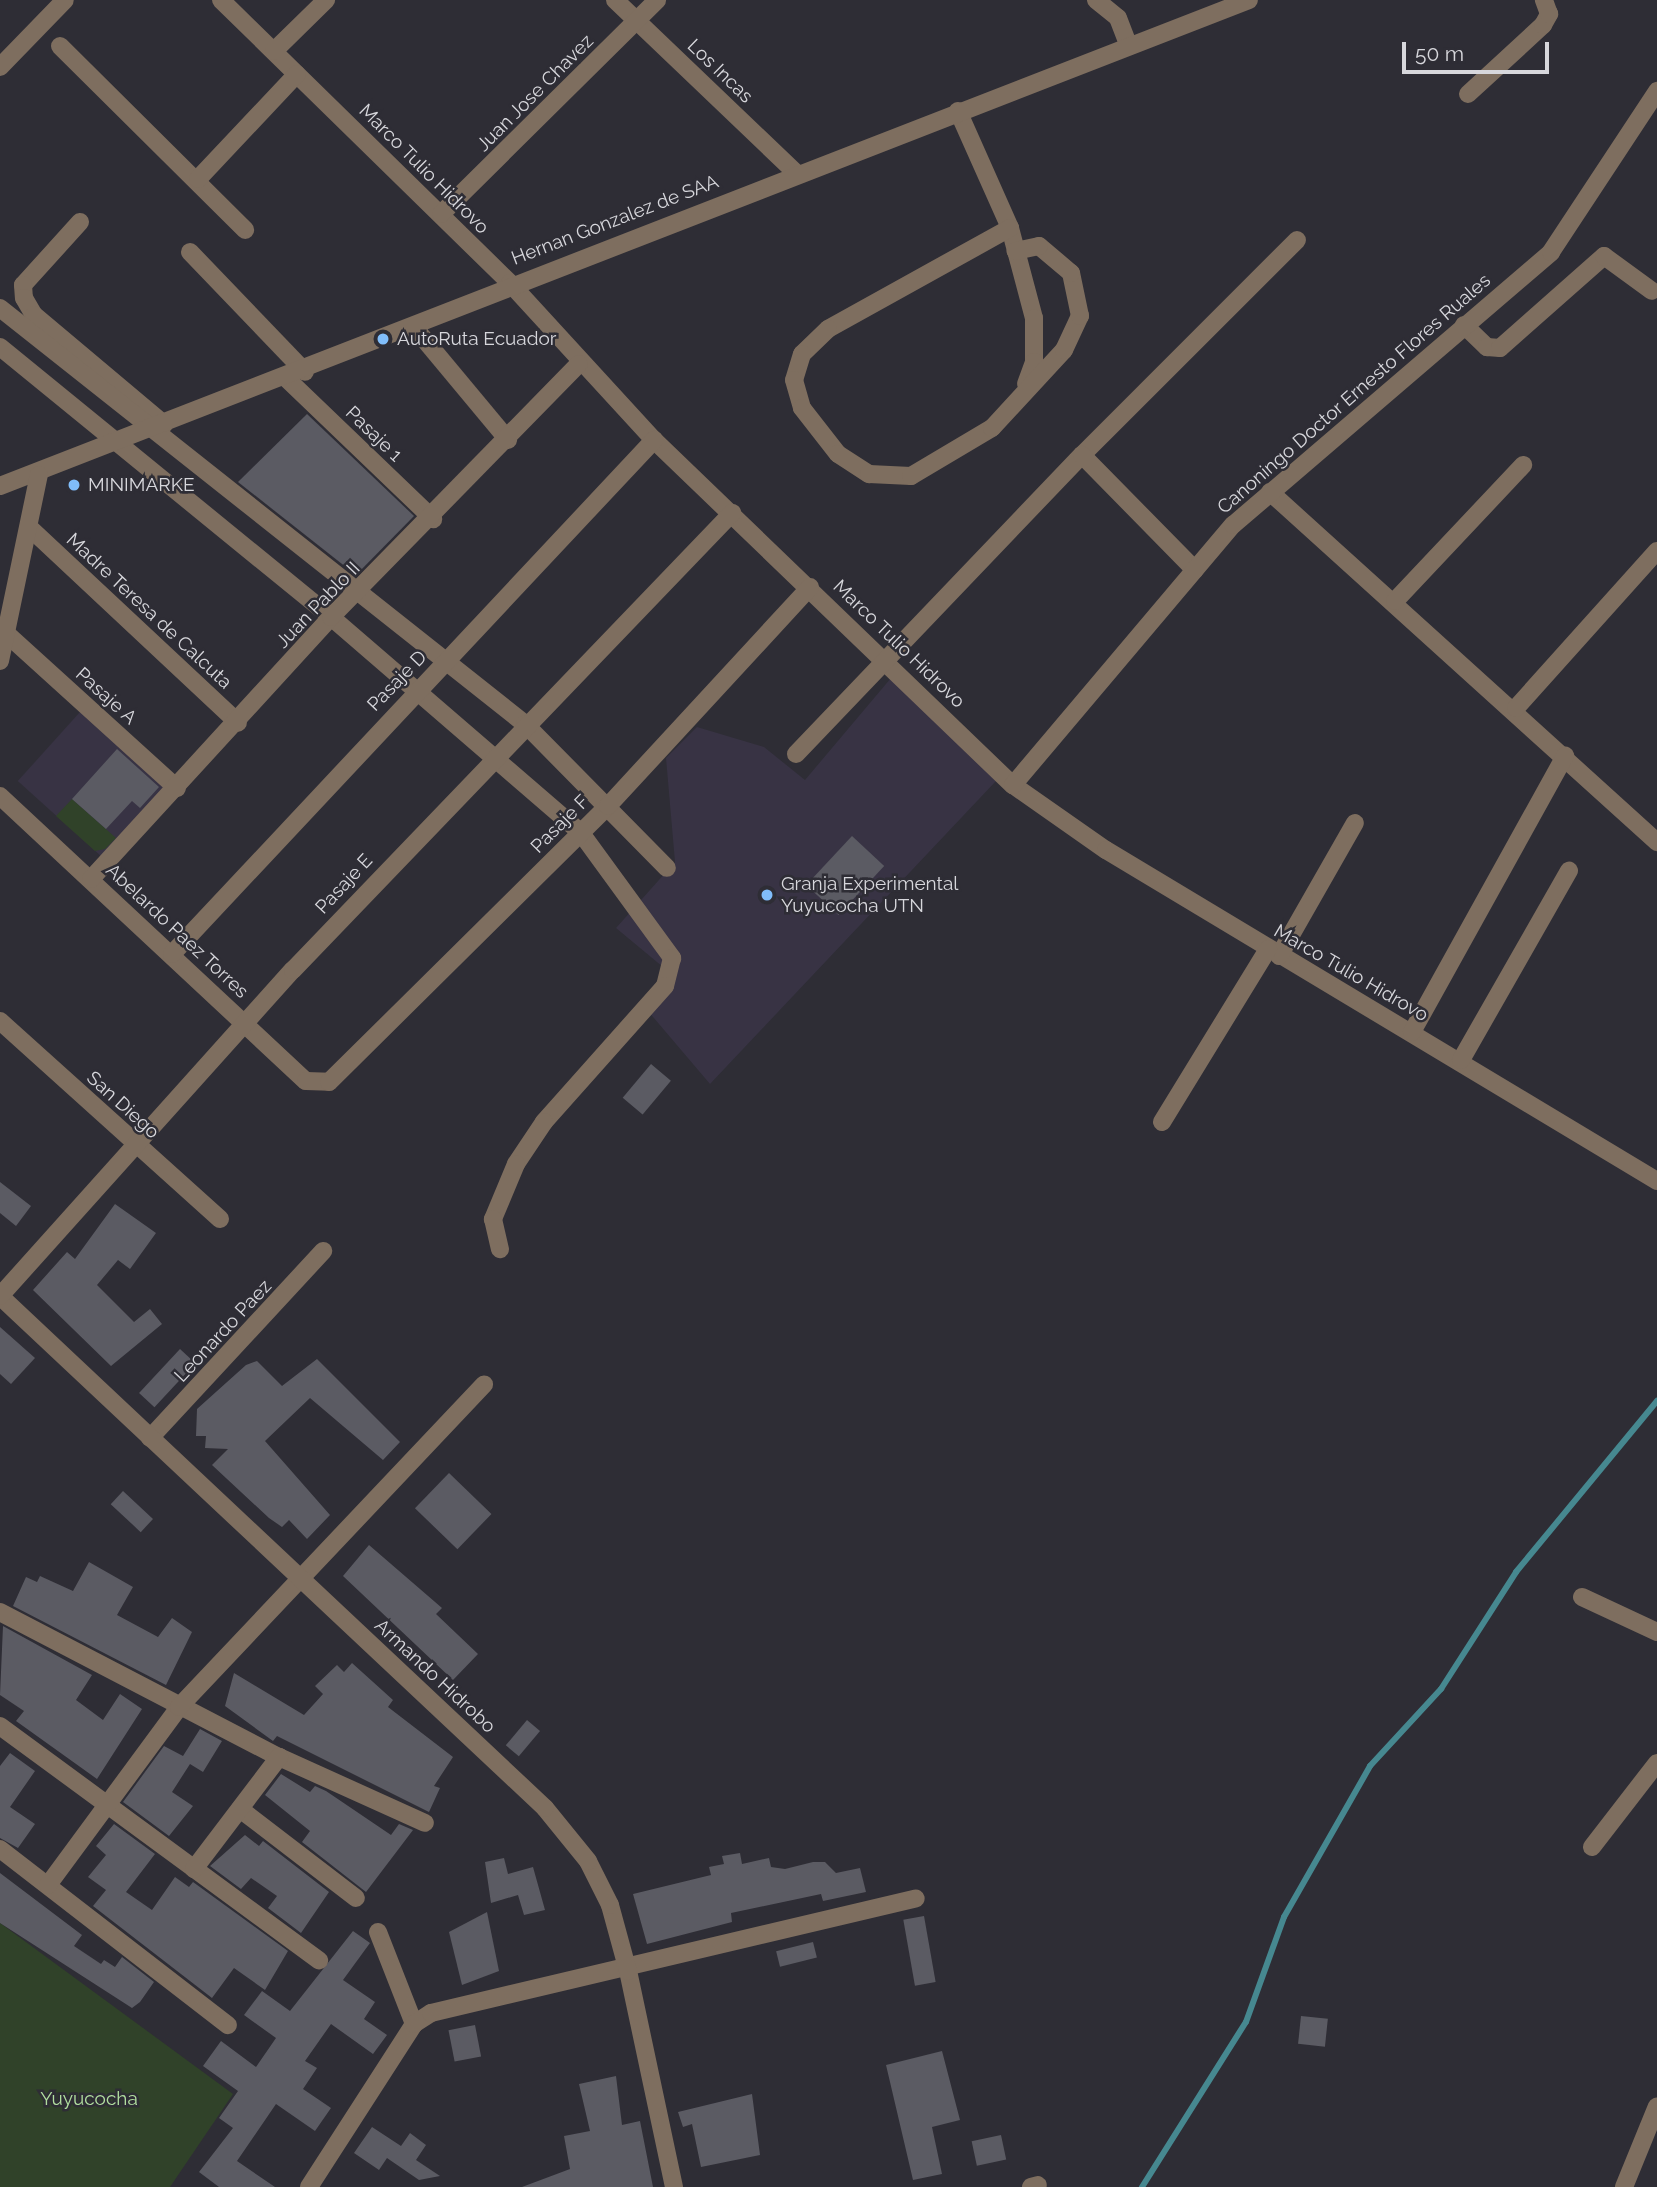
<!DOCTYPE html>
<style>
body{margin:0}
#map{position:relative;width:1657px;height:2187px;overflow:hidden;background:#2e2d35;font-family:Raleway,sans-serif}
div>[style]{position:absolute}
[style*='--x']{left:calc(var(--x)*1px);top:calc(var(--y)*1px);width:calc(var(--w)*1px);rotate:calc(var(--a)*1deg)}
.education>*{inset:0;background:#383344;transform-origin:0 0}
.green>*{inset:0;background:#304229}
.stream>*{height:6px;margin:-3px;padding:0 3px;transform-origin:3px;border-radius:3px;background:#468890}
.building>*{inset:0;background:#5b5b63;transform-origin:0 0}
.minor>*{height:18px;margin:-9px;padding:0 9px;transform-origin:9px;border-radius:9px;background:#7e6e5f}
.dots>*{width:19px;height:19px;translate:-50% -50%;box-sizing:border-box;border:4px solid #2e2d35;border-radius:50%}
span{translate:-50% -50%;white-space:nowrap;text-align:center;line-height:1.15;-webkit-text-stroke:5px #2e2d35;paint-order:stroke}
.street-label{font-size:19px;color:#d7d7dc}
.poi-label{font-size:19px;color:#d7d7dc}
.left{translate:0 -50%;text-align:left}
.park-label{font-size:19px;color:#b1de9f}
.scale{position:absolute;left:1402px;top:42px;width:147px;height:32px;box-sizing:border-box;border:4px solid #d7d7dc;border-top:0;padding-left:9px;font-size:21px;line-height:24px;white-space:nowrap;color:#d7d7dc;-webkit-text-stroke:5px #2e2d35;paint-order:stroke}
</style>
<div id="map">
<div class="education">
<div style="clip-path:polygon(891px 678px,996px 781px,710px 1084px,642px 1004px,669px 972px,616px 928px,675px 862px,666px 758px,697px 727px,764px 747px,805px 780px)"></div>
<div style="left:80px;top:712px;width:113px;height:93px;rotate:42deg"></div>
</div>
<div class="green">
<div style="clip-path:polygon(72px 799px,116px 838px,105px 849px,95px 851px,56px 816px)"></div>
<div style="clip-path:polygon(0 1923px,233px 2094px,170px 2187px,0 2187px)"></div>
</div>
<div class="stream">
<div style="--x:1142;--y:2187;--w:195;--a:-57.8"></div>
<div style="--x:1246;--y:2022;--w:112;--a:-70.1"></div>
<div style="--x:1284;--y:1917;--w:174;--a:-60.3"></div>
<div style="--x:1370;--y:1766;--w:105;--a:-47.3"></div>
<div style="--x:1441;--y:1689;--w:139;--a:-57.3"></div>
<div style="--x:1516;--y:1572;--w:222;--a:-50.5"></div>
</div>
<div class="building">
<div style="clip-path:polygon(307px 414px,414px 516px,356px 575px,238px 482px)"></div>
<div style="clip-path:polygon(117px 749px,159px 787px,140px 808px,132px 801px,106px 829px,72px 799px)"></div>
<div style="left:852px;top:836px;width:44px;height:67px;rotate:43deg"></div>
<div style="left:651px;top:1064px;width:26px;height:44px;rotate:40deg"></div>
<div style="clip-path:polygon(0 1182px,31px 1206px,16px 1226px,0 1213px)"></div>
<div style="clip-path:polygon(115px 1204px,156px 1233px,130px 1269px,118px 1260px,97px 1285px,134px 1322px,150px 1309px,162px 1324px,111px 1366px,33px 1290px,67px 1252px,75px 1259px)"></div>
<div style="clip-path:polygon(0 1327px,35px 1358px,11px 1384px,0 1374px)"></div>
<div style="left:180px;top:1349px;width:21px;height:60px;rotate:43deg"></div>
<div style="clip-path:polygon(317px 1359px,400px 1442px,383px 1460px,310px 1398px,265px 1441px,330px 1515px,307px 1539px,289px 1520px,282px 1527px,269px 1518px,212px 1465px,228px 1449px,205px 1448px,206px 1436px,196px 1436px,197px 1409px,246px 1365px,257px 1361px,282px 1386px)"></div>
<div style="left:449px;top:1473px;width:59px;height:49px;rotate:44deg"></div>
<div style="left:123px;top:1491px;width:41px;height:18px;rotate:43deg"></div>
<div style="clip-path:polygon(369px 1545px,442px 1608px,436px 1614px,478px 1654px,453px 1680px,343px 1576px)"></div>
<div style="clip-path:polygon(89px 1562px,133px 1587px,117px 1615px,158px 1637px,172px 1618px,192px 1632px,166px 1685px,13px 1606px,26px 1577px,37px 1582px,40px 1576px,73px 1591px)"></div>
<div style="clip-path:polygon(3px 1626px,92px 1675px,76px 1700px,103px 1720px,120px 1694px,142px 1709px,97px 1779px,16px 1721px,24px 1711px,0 1695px)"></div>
<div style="clip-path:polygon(352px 1663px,393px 1700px,388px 1707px,453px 1757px,434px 1786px,440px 1788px,429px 1812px,277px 1736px,273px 1741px,225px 1706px,234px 1673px,304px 1715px,323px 1694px,315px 1686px,337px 1665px,344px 1672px)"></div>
<div style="left:527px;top:1720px;width:17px;height:33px;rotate:40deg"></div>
<div style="clip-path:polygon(200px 1729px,222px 1741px,203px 1772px,190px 1764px,172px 1792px,193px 1806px,169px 1836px,123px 1802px,164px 1746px,183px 1756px)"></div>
<div style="clip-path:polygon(10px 1753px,35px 1771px,10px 1807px,35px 1824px,18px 1848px,0 1838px,0 1766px)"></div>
<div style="clip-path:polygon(281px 1774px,310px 1792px,315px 1786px,326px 1791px,391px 1835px,399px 1824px,413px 1830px,366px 1892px,302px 1842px,310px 1831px,265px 1795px)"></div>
<div style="clip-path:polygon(114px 1824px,155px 1854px,126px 1892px,152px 1910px,175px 1877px,189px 1887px,193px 1882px,288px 1951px,265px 1990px,234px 1968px,212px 1998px,93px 1906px,106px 1890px,88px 1877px,106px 1855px,96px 1846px)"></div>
<div style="clip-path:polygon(245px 1835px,259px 1846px,263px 1841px,329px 1892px,301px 1933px,268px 1908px,277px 1896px,251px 1878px,241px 1889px,210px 1866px)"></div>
<div style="clip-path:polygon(740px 1853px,742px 1864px,769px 1858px,771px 1867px,785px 1869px,813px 1862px,825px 1862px,836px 1873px,860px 1868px,866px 1892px,823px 1901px,821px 1894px,731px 1913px,732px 1922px,647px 1944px,633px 1894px,711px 1875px,709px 1867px,724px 1864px,722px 1856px)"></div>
<div style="clip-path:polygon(504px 1858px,508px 1874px,533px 1867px,545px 1910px,524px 1915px,518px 1895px,491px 1903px,485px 1862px)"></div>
<div style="clip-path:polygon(0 1873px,82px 1935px,74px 1946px,101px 1964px,104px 1960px,115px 1967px,122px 1957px,154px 1982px,140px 2002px,132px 2008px,0 1923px)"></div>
<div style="clip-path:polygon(487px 1912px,499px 1971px,462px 1985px,449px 1932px)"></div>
<div style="left:924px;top:1916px;width:67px;height:21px;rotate:80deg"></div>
<div style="clip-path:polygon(353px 1931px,370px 1943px,343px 1980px,375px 2002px,364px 2019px,387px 2035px,373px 2054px,331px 2024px,305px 2061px,317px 2068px,303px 2089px,331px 2108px,315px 2131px,276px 2104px,237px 2161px,275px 2187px,219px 2187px,199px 2172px,233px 2128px,219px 2118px,238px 2091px,203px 2066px,221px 2041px,256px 2067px,276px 2038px,244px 2015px,262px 1991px,290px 2011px)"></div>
<div style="left:813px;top:1942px;width:16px;height:38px;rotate:76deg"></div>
<div style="left:1301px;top:2016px;width:27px;height:28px;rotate:6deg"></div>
<div style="left:475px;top:2025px;width:32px;height:27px;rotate:79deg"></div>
<div style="clip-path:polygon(942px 2051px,960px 2120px,932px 2127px,942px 2174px,913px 2180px,886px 2065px)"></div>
<div style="clip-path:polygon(616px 2076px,622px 2125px,640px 2121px,653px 2187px,522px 2187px,570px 2169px,564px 2136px,590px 2131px,579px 2084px)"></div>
<div style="clip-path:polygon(752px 2094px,760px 2155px,701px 2167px,692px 2124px,683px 2127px,678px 2112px)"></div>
<div style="clip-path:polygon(372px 2127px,401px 2146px,410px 2133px,426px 2145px,416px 2160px,440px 2176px,419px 2180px,387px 2158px,379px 2170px,354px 2153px)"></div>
<div style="left:1001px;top:2135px;width:25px;height:30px;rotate:78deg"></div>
</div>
<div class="minor">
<div style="--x:221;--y:0;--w:404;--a:44.4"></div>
<div style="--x:510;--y:283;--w:213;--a:47.5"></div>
<div style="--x:654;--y:440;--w:498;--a:43.9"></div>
<div style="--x:1013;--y:785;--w:113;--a:35"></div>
<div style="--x:1106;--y:850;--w:643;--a:30.99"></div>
<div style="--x:615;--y:0;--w:249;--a:43.7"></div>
<div style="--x:1096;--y:0;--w:28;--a:39"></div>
<div style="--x:1118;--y:18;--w:30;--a:69"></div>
<div style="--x:60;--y:46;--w:261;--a:44.8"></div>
<div style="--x:274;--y:51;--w:73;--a:-44.4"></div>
<div style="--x:0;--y:67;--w:93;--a:-45.9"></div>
<div style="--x:1468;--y:94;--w:102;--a:-42.6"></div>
<div style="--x:1543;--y:25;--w:13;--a:-61"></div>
<div style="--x:1549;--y:14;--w:15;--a:-110"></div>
<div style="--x:958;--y:111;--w:128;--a:66"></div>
<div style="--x:1010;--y:228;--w:93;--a:75.1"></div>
<div style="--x:1034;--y:318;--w:44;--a:90"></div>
<div style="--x:1034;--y:362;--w:23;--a:110"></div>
<div style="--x:198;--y:179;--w:144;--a:-46.7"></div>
<div style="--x:441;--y:214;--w:304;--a:-44.7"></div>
<div style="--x:80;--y:222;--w:85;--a:132.1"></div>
<div style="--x:23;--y:285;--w:13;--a:86"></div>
<div style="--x:24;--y:298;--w:20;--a:60"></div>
<div style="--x:34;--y:315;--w:170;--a:40"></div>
<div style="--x:1010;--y:228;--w:208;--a:151"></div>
<div style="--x:828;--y:329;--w:36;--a:136"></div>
<div style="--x:802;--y:354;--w:27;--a:107"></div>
<div style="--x:794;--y:380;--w:29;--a:74"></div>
<div style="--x:802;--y:408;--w:58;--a:52"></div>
<div style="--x:838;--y:454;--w:37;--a:33"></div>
<div style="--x:869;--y:474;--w:42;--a:2.7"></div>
<div style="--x:911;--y:476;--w:94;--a:-30.7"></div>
<div style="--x:992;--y:428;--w:106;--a:-47.3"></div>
<div style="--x:1064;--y:350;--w:38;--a:-65"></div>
<div style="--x:1080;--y:316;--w:44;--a:-101.8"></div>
<div style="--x:1071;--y:273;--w:42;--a:-139.8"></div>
<div style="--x:1039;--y:246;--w:24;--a:168"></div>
<div style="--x:190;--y:252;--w:166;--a:46.2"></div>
<div style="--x:0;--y:308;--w:670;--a:38.39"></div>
<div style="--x:525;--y:724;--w:202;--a:45.4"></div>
<div style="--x:1464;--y:325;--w:32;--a:44"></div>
<div style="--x:1487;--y:347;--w:13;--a:4"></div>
<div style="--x:1500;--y:348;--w:139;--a:-41.5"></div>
<div style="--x:1604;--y:256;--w:59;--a:36.1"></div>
<div style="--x:414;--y:327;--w:147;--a:50.2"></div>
<div style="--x:0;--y:347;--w:427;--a:39.2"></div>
<div style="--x:331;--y:617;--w:330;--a:40.8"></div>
<div style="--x:581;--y:833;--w:155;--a:53.9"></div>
<div style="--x:672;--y:958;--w:29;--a:104"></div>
<div style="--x:665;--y:986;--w:182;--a:131.7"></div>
<div style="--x:544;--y:1122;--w:50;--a:123.7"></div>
<div style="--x:516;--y:1164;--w:60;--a:112.7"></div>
<div style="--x:493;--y:1219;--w:31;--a:77"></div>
<div style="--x:286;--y:378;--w:204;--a:43.8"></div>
<div style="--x:1082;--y:455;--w:304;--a:-45"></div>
<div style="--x:0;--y:486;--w:1340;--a:-21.26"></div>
<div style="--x:1270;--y:492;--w:522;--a:42.13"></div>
<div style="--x:32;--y:530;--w:282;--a:43.1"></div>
<div style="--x:1395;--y:601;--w:187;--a:-46.7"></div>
<div style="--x:8;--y:635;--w:228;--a:42.2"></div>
<div style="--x:0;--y:661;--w:190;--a:-78.2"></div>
<div style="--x:1516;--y:708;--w:211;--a:-48.1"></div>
<div style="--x:796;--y:754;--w:414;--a:-46.3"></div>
<div style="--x:1082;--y:455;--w:161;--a:45.5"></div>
<div style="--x:1013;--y:785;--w:341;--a:-49.8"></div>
<div style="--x:1233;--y:525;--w:419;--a:-40.6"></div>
<div style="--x:1551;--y:252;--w:193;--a:-56.6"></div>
<div style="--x:0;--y:796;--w:418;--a:43"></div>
<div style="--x:306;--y:1081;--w:23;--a:2"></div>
<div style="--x:329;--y:1082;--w:392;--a:-44.7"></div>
<div style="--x:608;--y:806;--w:298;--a:-47.3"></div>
<div style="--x:91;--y:879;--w:355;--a:-47.5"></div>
<div style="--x:331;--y:617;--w:354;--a:-45.6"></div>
<div style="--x:172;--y:954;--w:705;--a:-46.84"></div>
<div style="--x:1279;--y:956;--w:153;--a:-60.3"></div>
<div style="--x:0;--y:1021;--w:296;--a:42"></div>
<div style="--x:1412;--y:1032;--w:316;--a:-61"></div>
<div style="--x:1461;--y:1060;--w:218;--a:-60.3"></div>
<div style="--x:1162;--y:1122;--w:203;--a:-58.5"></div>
<div style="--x:150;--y:1438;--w:255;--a:-47.2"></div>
<div style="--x:1582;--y:1597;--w:83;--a:25"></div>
<div style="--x:0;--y:1612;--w:314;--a:27.5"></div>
<div style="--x:279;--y:1757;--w:160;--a:24.3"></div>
<div style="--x:0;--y:1726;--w:396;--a:36.3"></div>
<div style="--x:240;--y:1809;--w:146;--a:37.5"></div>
<div style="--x:1592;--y:1847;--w:106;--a:-52.3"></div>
<div style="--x:0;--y:1849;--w:288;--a:37.7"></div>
<div style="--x:194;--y:1869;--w:141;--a:-52.8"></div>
<div style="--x:48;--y:1885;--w:221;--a:-53.6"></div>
<div style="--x:179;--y:1707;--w:444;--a:-46.6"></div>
<div style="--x:378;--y:1932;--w:99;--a:68.6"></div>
<div style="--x:309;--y:2187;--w:194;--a:-57.2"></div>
<div style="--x:414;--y:2024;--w:20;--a:-33"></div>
<div style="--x:431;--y:2013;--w:498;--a:-13.3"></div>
<div style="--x:674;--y:2187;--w:221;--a:-102"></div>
<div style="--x:628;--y:1971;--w:68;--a:-105.3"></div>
<div style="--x:610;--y:1905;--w:49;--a:-116.6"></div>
<div style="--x:588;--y:1861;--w:68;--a:-129.1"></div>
<div style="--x:545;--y:1808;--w:748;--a:-136.79"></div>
<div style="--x:0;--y:1296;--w:438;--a:-48.1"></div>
<div style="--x:293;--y:970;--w:634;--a:-46.15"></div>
<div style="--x:1031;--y:2187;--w:7;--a:-16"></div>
<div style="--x:1624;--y:2187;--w:87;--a:-67.8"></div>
</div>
<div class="dots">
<div style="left:383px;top:339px;background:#80bdfa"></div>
<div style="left:74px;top:485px;background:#80bdfa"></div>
<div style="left:767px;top:895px;background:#80bdfa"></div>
</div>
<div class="street-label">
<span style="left:720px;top:71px;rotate:44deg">Los Incas</span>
<span style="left:535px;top:93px;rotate:-45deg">Juan Jose Chavez</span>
<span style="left:424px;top:169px;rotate:45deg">Marco Tulio Hidrovo</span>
<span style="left:615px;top:220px;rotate:-21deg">Hernan Gonzalez de SAA</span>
<span style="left:1354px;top:394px;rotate:-41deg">Canoningo Doctor Ernesto Flores Ruales</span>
<span style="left:374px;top:434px;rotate:44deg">Pasaje 1</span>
<span style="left:318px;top:605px;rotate:-46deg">Juan Pablo II</span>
<span style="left:149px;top:611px;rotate:43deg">Madre Teresa de Calcuta</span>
<span style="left:899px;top:644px;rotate:44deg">Marco Tulio Hidrovo</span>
<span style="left:397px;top:681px;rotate:-46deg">Pasaje D</span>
<span style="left:106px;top:696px;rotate:42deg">Pasaje A</span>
<span style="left:560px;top:824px;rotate:-45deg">Pasaje F</span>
<span style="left:344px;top:884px;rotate:-47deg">Pasaje E</span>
<span style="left:177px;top:931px;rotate:43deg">Abelardo Paez Torres</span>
<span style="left:1351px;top:973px;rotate:30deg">Marco Tulio Hidrovo</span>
<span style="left:123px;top:1105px;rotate:42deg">San Diego</span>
<span style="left:223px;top:1331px;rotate:-47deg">Leonardo Paez</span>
<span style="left:435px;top:1676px;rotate:43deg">Armando Hidrobo</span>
</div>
<div class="poi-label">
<span class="left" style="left:397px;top:339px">AutoRuta Ecuador</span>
<span class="left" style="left:88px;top:485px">MINIMARKE</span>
<span class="left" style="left:781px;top:895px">Granja Experimental<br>Yuyucocha UTN</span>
</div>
<div class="park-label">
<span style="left:89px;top:2099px">Yuyucocha</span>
</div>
<div class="scale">50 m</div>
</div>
